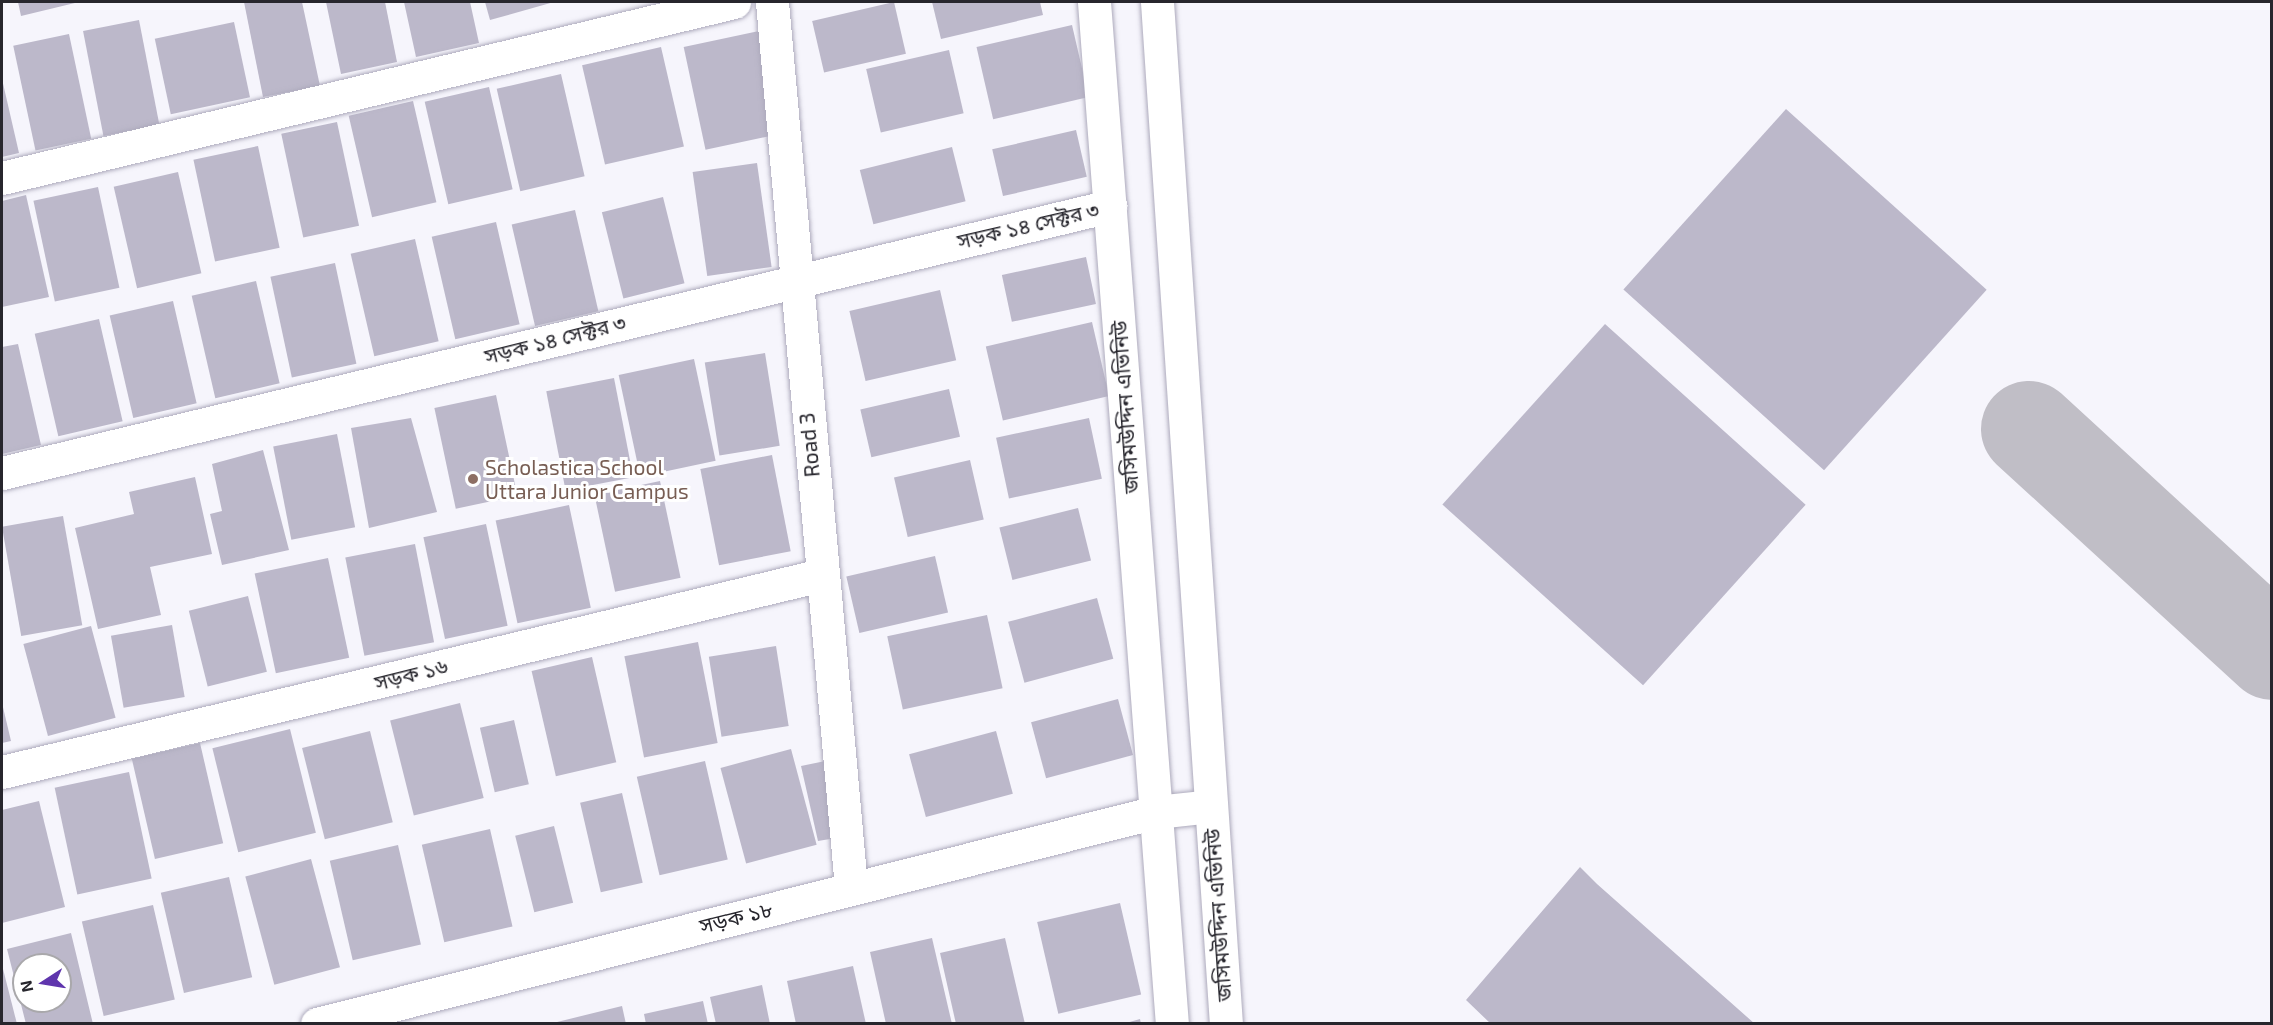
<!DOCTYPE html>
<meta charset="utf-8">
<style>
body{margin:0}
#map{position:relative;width:2273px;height:1025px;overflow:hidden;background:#f6f5fc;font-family:"Exo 2","Noto Sans Bengali",sans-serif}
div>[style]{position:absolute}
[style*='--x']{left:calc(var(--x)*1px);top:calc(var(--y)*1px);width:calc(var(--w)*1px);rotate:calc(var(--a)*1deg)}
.taxiway>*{height:96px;margin:-48px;padding:0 48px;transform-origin:48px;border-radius:48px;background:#c0bec6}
.building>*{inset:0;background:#bcb8ca;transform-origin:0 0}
.roads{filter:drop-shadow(0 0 2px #adaabc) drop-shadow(0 0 2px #adaabc)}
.minor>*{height:33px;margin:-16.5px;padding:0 16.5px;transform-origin:16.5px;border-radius:16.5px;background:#fff}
.tertiary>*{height:33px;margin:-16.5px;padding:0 16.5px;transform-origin:16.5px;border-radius:16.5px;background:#fff}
.dots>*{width:16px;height:16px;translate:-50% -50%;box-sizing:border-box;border:3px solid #fff;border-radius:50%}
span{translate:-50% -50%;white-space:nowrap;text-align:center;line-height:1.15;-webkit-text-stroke:6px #fff;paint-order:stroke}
.street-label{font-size:21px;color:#27262d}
.education-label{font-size:21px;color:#785e54}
.left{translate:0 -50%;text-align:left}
.frame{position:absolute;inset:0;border:3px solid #27262d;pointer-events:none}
.north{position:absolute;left:12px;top:953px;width:60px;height:60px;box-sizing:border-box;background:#fff;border:2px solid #a9a8ab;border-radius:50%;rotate:258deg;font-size:16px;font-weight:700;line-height:24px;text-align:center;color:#27262d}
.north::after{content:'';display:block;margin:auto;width:21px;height:27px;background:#5f35ad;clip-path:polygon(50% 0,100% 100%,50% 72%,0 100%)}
</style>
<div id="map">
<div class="taxiway">
<div style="--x:2029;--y:429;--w:330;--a:42.5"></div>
</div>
<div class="building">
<div style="clip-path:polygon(18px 2px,79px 2px,21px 16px)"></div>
<div style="clip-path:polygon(244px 2px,302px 2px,320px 86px,263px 97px)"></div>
<div style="clip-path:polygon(326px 2px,385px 2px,397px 62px,341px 74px)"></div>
<div style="clip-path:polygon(404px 2px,470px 2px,479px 43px,416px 57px)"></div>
<div style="clip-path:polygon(485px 2px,554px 2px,490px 20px)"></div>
<div style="left:894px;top:2px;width:53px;height:84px;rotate:77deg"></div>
<div style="clip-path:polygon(932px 2px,1040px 2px,1043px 15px,941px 39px)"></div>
<div style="left:139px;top:20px;width:107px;height:57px;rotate:79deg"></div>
<div style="left:234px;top:22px;width:77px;height:81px;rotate:78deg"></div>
<div style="left:1072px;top:25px;width:74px;height:98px;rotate:77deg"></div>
<div style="left:759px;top:31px;width:105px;height:77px;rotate:78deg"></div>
<div style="left:69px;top:34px;width:107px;height:57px;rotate:78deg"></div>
<div style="left:661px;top:47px;width:102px;height:81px;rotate:77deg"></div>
<div style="left:949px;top:50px;width:65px;height:85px;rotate:77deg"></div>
<div style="left:561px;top:74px;width:105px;height:66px;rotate:77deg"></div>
<div style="clip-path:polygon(2px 79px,19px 153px,2px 157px)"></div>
<div style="left:489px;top:87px;width:105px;height:66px;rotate:77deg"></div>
<div style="left:413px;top:101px;width:104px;height:66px;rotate:77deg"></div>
<div style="left:1786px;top:109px;width:270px;height:243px;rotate:42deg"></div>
<div style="left:337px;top:122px;width:106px;height:57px;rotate:78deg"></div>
<div style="left:1076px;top:130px;width:48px;height:86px;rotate:77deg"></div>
<div style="left:258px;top:146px;width:104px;height:66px;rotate:78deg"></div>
<div style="left:952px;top:147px;width:56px;height:95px;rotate:76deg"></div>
<div style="left:757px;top:163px;width:105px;height:65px;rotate:82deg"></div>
<div style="left:178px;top:172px;width:104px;height:66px;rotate:77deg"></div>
<div style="left:98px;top:187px;width:103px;height:66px;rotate:78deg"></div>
<div style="clip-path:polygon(26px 195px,49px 297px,2px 307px,2px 201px)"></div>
<div style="left:663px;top:197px;width:89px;height:63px;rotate:76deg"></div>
<div style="left:575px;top:210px;width:104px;height:65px;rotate:77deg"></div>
<div style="left:496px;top:222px;width:105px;height:66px;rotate:77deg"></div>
<div style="left:415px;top:239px;width:105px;height:66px;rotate:77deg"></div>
<div style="left:1086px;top:257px;width:48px;height:86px;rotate:78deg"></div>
<div style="left:335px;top:263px;width:103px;height:66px;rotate:78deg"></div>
<div style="left:256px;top:281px;width:105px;height:66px;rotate:77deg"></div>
<div style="left:940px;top:290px;width:72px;height:93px;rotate:77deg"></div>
<div style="left:173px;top:301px;width:105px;height:65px;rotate:77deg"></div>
<div style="left:99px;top:319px;width:105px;height:66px;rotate:77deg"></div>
<div style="left:1092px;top:322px;width:76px;height:109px;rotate:77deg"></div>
<div style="left:1605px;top:324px;width:270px;height:243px;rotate:42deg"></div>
<div style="clip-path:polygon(18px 344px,41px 445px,2px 454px,2px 347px)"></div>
<div style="left:765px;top:353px;width:94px;height:61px;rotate:81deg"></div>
<div style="left:694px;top:359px;width:104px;height:77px;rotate:78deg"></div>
<div style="left:614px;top:378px;width:101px;height:69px;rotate:79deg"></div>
<div style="left:949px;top:389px;width:49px;height:91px;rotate:77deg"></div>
<div style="left:496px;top:395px;width:103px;height:63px;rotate:78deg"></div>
<div style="clip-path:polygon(411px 418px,437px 512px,369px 528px,351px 428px)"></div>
<div style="left:1089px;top:418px;width:62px;height:95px;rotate:78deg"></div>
<div style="left:337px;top:434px;width:95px;height:65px;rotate:79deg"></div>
<div style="clip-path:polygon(263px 450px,289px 550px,222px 565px,210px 514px,222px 511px,212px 464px)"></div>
<div style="left:772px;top:455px;width:98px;height:73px;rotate:79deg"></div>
<div style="left:970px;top:460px;width:61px;height:78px;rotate:77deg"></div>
<div style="clip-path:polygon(195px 477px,212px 554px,150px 567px,161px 615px,98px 629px,75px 528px,134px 514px,129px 492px)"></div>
<div style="left:660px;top:481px;width:99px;height:67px;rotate:78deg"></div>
<div style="left:569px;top:505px;width:105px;height:75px;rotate:78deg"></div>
<div style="left:1078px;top:508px;width:54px;height:81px;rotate:76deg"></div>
<div style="left:63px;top:516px;width:111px;height:62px;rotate:80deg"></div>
<div style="left:486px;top:524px;width:104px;height:64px;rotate:78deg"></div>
<div style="left:415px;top:544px;width:100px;height:71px;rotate:79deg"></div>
<div style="left:935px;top:556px;width:58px;height:91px;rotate:77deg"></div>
<div style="left:328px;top:558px;width:102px;height:75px;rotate:78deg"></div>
<div style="left:248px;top:596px;width:78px;height:61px;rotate:76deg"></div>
<div style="left:1097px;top:598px;width:63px;height:92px;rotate:75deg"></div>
<div style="left:987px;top:615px;width:75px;height:102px;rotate:78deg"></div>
<div style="left:172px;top:625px;width:73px;height:62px;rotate:80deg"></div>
<div style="left:91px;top:626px;width:95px;height:70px;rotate:75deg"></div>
<div style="left:698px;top:642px;width:103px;height:75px;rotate:79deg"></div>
<div style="left:776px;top:646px;width:81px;height:68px;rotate:81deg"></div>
<div style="left:592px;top:657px;width:108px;height:62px;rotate:77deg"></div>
<div style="left:1118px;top:699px;width:58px;height:90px;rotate:75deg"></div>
<div style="clip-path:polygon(2px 703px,11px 741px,2px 743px)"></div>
<div style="left:460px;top:703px;width:98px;height:72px;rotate:76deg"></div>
<div style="left:514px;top:720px;width:66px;height:35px;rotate:77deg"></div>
<div style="left:290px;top:729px;width:107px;height:80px;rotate:76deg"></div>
<div style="left:370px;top:731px;width:94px;height:70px;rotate:76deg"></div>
<div style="left:996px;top:731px;width:65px;height:90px;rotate:75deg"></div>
<div style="left:200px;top:743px;width:103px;height:70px;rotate:77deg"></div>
<div style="left:791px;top:749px;width:99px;height:73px;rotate:75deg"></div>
<div style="clip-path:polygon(835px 759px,842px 837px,818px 841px,801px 766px)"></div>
<div style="left:705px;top:761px;width:101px;height:70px;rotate:77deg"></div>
<div style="left:129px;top:772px;width:109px;height:76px;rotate:78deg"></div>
<div style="left:622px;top:793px;width:92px;height:43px;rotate:77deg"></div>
<div style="clip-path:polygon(39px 801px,65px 907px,2px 923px,2px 810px)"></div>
<div style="left:554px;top:826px;width:79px;height:40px;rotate:76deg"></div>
<div style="left:490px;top:829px;width:100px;height:70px;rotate:77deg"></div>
<div style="left:398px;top:845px;width:102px;height:70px;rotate:77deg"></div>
<div style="left:311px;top:859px;width:112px;height:68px;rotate:75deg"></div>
<div style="clip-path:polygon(1580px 867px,1597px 884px,1755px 1024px,1491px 1024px,1466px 1000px)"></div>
<div style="left:229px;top:877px;width:103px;height:70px;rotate:77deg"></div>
<div style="left:1120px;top:903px;width:94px;height:85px;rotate:77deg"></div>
<div style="left:153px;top:905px;width:97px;height:73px;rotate:77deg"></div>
<div style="clip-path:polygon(evenodd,71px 933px,93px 1024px,26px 1024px,7px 949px,71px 933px,24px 965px,60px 965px,60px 1001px,24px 1001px,24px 965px)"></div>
<div style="clip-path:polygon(932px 938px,952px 1024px,886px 1024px,870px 952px)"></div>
<div style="clip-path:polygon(1005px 938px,1025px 1024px,956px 1024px,940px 953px)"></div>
<div style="clip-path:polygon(2px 965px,17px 1024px,2px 1024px)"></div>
<div style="clip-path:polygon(853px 966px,866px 1024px,796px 1024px,787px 981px)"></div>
<div style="clip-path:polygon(762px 985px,770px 1024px,716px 1024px,710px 997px)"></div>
<div style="clip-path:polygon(703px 1001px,708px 1024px,646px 1024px,644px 1014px)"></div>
<div style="clip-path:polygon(622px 1006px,626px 1024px,553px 1024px,553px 1023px)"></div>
<div style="clip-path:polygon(1140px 1019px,1141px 1024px,1126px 1024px,1126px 1023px)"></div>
</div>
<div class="roads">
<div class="minor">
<div style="--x:772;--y:2;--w:890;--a:84.9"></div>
<div style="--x:2;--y:178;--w:753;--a:-13.52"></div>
<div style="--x:2;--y:473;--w:1140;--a:-13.55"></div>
<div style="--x:2;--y:772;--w:842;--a:-13.52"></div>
<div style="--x:317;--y:1024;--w:865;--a:-14.18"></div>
</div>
<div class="tertiary">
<div style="--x:1094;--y:2;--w:1025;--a:85.64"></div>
<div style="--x:1157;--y:2;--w:1024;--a:86.14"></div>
<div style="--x:1156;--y:812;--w:55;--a:-6.2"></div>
</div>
</div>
<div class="dots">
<div style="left:473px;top:479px;background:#8d6e63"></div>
</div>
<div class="street-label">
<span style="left:1028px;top:225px;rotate:-13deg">সড়ক ১৪ সেক্টর ৩</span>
<span style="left:555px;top:339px;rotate:-14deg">সড়ক ১৪ সেক্টর ৩</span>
<span style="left:1125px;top:407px;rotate:-94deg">জসিমউদ্দিন এভিনিউ</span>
<span style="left:809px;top:445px;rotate:-95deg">Road 3</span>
<span style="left:411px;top:674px;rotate:-14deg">সড়ক ১৬</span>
<span style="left:1218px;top:915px;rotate:-94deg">জসিমউদ্দিন এভিনিউ</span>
<span style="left:736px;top:917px;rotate:-14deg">সড়ক ১৮</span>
</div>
<div class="education-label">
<span class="left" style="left:485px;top:479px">Scholastica School<br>Uttara Junior Campus</span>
</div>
<div class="frame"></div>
<div class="north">N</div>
</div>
